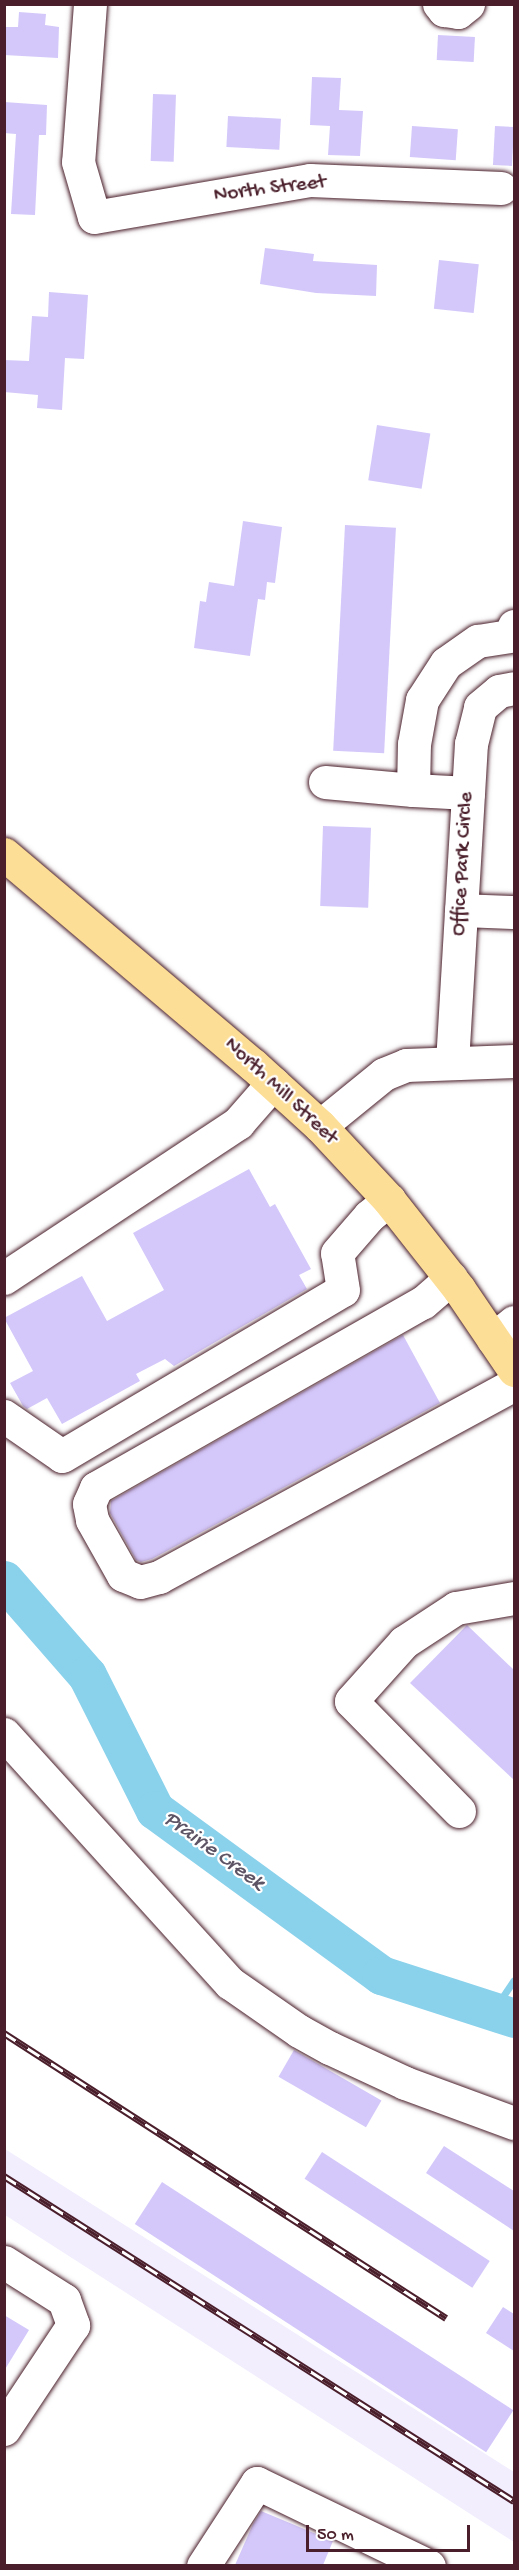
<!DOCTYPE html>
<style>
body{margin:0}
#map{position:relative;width:519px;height:2570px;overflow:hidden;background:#fff;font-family:"Gochi Hand",sans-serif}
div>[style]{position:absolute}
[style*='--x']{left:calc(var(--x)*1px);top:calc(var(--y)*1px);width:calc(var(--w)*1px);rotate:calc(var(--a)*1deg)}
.built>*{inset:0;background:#f2eefe}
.stream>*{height:7px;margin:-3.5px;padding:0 3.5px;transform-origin:3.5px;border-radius:3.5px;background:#8ad1eb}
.river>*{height:39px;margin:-19.5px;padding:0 19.5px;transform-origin:19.5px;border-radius:19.5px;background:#8ad1eb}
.building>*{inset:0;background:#d4c8fa;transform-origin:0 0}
.roads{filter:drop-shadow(0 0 2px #4a1f2b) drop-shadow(0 0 2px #4a1f2b)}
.minor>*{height:33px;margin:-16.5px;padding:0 16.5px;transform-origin:16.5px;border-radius:16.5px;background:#fff}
.major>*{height:33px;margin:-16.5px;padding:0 16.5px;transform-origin:16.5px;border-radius:16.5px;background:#fdde96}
.rail>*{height:7px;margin-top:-3.5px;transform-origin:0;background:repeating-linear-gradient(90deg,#fff 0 14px,#4a1f2b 0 28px);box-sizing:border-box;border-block:2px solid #4a1f2b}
span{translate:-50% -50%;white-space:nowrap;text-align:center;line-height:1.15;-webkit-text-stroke:4.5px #fff;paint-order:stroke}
.street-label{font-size:21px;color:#4a1f2b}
.water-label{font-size:22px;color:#5d5465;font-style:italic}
.frame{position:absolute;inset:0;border:6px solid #4a1f2b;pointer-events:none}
.scale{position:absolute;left:306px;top:2525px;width:164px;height:27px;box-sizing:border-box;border:3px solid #4a1f2b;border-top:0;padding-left:8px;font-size:18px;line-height:21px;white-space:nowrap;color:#4a1f2b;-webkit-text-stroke:4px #fff;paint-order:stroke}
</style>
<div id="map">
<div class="built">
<div style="clip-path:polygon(5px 2149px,514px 2472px,514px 2542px,5px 2215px)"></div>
</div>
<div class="stream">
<div style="--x:493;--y:2011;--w:37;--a:-56"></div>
</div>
<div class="river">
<div style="--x:4;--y:1580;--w:126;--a:48.9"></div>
<div style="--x:87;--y:1675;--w:151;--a:63.3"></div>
<div style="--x:155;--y:1810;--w:280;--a:36.1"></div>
<div style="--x:381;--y:1975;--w:140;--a:17.9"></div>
</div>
<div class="building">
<div style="clip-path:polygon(19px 12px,46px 14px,45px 25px,59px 27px,58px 58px,4px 55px,4px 27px,18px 27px)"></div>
<div style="left:438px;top:35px;width:37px;height:25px;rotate:3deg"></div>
<div style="clip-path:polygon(312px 77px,341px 78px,339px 110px,363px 111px,360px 156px,328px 155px,330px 126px,310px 125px)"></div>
<div style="left:153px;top:94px;width:23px;height:67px;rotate:2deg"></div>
<div style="clip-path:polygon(4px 102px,47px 105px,46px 135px,39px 135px,35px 215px,11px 214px,16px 134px,4px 133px)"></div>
<div style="left:228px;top:116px;width:53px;height:31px;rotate:3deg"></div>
<div style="left:412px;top:126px;width:46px;height:31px;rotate:4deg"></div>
<div style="left:495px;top:126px;width:19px;height:39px;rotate:3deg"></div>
<div style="clip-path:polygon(265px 248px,314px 254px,313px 261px,377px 265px,376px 296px,316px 293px,260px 284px)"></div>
<div style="left:439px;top:260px;width:40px;height:49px;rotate:6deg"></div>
<div style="clip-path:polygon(49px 292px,88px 295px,84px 359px,65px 358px,62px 410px,37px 408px,38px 395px,4px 392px,4px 360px,29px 361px,32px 316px,48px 317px)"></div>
<div style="left:377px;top:425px;width:54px;height:56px;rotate:9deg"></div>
<div style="clip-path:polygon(243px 521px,282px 527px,275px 583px,267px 582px,265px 600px,258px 599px,250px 656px,194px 648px,200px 601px,206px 602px,209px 582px,234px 586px)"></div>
<div style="left:345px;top:525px;width:51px;height:226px;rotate:3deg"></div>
<div style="left:323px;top:826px;width:48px;height:80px;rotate:2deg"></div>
<div style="clip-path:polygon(249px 1169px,270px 1207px,275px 1204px,311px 1269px,299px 1275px,307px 1289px,174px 1366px,165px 1359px,136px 1374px,140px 1381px,62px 1424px,47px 1398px,27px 1409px,23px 1406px,10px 1383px,33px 1371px,4px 1318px,82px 1276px,107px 1321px,164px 1290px,133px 1233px)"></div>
<div style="clip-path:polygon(403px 1335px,440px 1403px,152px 1559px,141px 1562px,136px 1560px,110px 1513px,111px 1501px)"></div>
<div style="clip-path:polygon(467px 1625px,514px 1670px,514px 1780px,410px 1683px)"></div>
<div style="left:294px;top:2050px;width:101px;height:31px;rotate:30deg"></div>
<div style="clip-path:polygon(444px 2146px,514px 2191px,514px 2231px,426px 2173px)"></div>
<div style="left:322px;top:2152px;width:200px;height:32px;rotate:33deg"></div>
<div style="left:162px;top:2182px;width:419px;height:50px;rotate:33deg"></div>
<div style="clip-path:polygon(503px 2307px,514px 2314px,514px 2351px,486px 2333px)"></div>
<div style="clip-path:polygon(4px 2315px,29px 2330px,4px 2371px)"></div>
<div style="clip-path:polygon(261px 2511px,333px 2541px,323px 2565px,235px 2565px,253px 2524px)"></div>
</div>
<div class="roads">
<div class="minor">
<div style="--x:90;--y:4;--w:158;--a:94.3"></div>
<div style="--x:78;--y:162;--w:57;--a:73.8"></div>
<div style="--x:94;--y:217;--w:219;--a:-9.7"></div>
<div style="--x:310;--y:180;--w:191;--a:2.4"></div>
<div style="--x:439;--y:4;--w:8;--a:50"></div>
<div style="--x:444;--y:10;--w:14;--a:8"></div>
<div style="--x:458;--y:12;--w:13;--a:-39"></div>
<div style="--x:325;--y:782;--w:88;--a:5.2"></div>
<div style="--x:468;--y:793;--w:55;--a:-176.9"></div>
<div style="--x:413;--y:790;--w:46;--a:-88.8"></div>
<div style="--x:414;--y:744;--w:45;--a:-79.7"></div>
<div style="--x:422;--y:700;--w:44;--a:-57"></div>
<div style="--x:446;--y:663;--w:39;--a:-35"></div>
<div style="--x:478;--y:641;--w:36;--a:-9"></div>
<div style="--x:514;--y:635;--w:9;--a:-90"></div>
<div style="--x:461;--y:910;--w:53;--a:2.2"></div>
<div style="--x:452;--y:1063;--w:320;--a:-86.6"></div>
<div style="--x:471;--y:744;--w:38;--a:-76"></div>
<div style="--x:480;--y:707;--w:25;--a:-40"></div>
<div style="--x:499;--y:691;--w:15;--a:-11"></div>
<div style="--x:320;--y:1126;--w:82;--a:-39.1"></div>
<div style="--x:384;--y:1074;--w:24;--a:-22"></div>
<div style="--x:406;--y:1065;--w:108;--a:-2.1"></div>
<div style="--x:4;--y:1278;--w:281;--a:-33.5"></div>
<div style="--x:238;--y:1123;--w:53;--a:-48.8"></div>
<div style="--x:451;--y:1278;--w:37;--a:139"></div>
<div style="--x:423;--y:1302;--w:376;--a:150.4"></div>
<div style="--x:96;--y:1488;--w:17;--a:114"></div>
<div style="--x:89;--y:1504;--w:16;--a:79"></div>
<div style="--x:92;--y:1520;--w:63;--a:60.6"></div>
<div style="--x:123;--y:1575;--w:18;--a:22"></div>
<div style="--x:140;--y:1582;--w:20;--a:-15"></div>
<div style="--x:159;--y:1577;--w:404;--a:-28.5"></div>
<div style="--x:493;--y:1339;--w:27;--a:-39"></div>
<div style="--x:4;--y:1416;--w:70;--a:34.6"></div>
<div style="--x:62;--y:1456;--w:326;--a:-30.6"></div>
<div style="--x:343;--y:1290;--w:37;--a:-99"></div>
<div style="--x:337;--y:1253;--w:49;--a:-49.1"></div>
<div style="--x:369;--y:1216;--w:26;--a:-39"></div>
<div style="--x:4;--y:1734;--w:336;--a:47.8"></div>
<div style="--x:230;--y:1983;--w:84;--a:34.8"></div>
<div style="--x:299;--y:2031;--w:35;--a:29"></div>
<div style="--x:330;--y:2048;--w:83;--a:25"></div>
<div style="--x:405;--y:2083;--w:116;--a:20.2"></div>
<div style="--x:459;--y:1811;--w:154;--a:-134.5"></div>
<div style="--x:351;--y:1701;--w:79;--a:-48.1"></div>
<div style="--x:404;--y:1642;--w:62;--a:-33.2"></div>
<div style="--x:456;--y:1608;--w:59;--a:-9.8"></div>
<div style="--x:4;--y:2262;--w:71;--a:32.3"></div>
<div style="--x:64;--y:2300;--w:27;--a:70"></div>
<div style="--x:73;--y:2325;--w:125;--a:123.6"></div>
<div style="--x:203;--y:2566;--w:99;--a:-57"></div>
<div style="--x:257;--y:2483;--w:191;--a:25.8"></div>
</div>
<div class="major">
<div style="--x:4;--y:854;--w:325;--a:40.3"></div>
<div style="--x:252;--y:1064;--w:92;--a:42.4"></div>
<div style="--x:320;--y:1126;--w:101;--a:47"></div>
<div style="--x:389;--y:1200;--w:113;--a:51.8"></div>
<div style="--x:459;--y:1289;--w:98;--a:55.8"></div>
</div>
</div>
<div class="rail">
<div style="--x:4;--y:2033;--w:526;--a:32.81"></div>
<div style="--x:4;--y:2176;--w:605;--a:32.51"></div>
</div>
<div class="street-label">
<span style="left:270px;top:190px;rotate:-7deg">North Street</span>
<span style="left:464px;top:864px;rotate:-87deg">Office Park Circle</span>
<span style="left:280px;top:1092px;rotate:43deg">North Mill Street</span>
</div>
<div class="water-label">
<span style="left:213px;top:1852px;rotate:36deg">Prairie Creek</span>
</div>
<div class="frame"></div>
<div class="scale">50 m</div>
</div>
